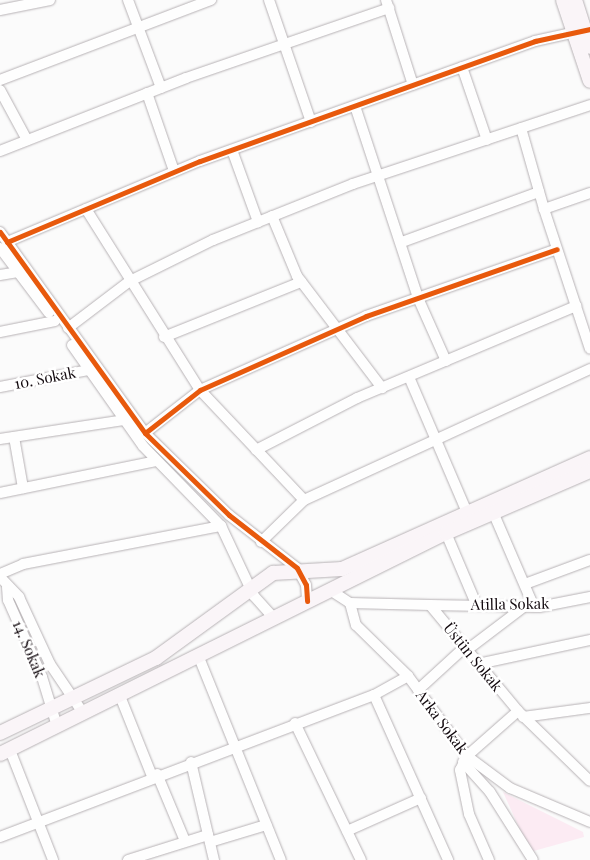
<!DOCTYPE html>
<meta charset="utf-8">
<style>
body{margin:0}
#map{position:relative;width:590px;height:860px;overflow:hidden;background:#fbfbfb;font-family:"Playfair Display",serif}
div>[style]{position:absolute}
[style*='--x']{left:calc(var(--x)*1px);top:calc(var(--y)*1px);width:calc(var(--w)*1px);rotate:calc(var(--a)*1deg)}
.green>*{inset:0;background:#fcebf3}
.roads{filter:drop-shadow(0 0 1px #b7b2b5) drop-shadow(0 0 1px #b7b2b5)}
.minor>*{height:10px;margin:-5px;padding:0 5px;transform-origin:5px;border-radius:5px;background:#fefefe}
.major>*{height:14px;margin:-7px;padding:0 7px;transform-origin:7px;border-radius:7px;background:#faf5f8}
.cycleway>*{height:5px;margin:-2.5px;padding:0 2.5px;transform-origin:2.5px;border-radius:2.5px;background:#e8590c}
span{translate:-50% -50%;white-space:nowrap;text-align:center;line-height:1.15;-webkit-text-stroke:5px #fff;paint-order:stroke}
.street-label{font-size:15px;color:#11080d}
</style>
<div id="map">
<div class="green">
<div style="clip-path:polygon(503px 792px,583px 832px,584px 837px,530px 852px)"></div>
</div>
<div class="roads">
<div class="minor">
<div style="--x:128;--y:0;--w:94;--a:69.4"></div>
<div style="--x:269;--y:0;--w:129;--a:71"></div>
<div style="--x:386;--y:0;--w:89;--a:72.4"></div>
<div style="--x:0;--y:10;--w:51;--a:-11.3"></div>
<div style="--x:462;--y:67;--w:77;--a:71.1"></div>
<div style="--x:0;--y:80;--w:226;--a:-20.8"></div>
<div style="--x:0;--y:90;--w:57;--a:61.6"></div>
<div style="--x:147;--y:93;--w:83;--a:70.9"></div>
<div style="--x:355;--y:106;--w:202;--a:71.8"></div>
<div style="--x:418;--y:298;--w:69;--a:66"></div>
<div style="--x:521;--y:128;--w:84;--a:74.1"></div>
<div style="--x:232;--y:150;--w:77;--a:70.1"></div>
<div style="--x:0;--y:151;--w:200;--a:-21.4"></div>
<div style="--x:186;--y:78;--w:215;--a:-19"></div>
<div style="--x:590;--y:193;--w:49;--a:160.8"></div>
<div style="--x:544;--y:209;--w:147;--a:71.8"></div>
<div style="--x:86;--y:209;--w:214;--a:57.8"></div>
<div style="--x:200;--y:390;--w:151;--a:46.6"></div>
<div style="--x:272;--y:216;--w:65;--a:67.4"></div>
<div style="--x:297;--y:276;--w:141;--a:52.8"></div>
<div style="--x:0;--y:232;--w:248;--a:54.2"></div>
<div style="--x:145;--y:433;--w:117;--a:44.3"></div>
<div style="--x:229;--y:515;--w:86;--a:37.9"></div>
<div style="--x:297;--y:568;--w:19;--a:62"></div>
<div style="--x:306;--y:585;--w:16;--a:86"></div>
<div style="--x:7;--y:242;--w:209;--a:-22.8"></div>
<div style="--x:200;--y:161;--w:356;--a:-19.7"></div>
<div style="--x:535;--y:41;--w:46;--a:-12.5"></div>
<div style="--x:402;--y:242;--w:146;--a:-20.1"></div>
<div style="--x:0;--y:248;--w:81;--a:53"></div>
<div style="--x:0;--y:275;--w:18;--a:-9"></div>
<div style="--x:68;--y:328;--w:78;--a:-37.2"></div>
<div style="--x:130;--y:281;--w:93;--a:-26.3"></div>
<div style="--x:213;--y:240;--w:151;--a:-21.8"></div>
<div style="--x:353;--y:184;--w:250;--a:-18.4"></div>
<div style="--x:0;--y:332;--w:56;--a:-11.3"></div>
<div style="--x:164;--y:337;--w:148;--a:-21.9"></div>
<div style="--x:72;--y:345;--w:123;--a:54.9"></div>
<div style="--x:143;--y:446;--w:112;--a:45.7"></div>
<div style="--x:221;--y:526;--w:77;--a:64.8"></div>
<div style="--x:254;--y:596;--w:28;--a:48"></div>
<div style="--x:409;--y:377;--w:147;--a:66.8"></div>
<div style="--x:0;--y:387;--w:91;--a:-10.8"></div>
<div style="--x:145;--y:433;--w:70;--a:-38"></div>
<div style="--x:200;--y:390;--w:182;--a:-24"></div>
<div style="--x:366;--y:316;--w:202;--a:-19.3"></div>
<div style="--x:14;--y:437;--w:52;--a:80"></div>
<div style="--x:0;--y:439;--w:125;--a:-8.7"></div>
<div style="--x:256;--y:450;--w:114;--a:-27.2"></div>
<div style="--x:357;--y:398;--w:238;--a:-22.8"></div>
<div style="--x:0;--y:493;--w:159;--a:-11.6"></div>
<div style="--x:493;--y:512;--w:103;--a:66.7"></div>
<div style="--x:446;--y:533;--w:79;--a:67"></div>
<div style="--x:261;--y:542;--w:60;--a:-44.3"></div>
<div style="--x:304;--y:500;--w:315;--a:-24.6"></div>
<div style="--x:0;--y:574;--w:25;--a:-23"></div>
<div style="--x:23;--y:564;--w:202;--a:-10.9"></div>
<div style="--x:0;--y:577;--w:28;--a:46"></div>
<div style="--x:19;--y:597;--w:74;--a:65.2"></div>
<div style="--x:50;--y:664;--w:59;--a:56"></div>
<div style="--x:525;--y:584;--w:69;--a:-20.3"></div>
<div style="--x:7;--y:587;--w:13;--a:86"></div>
<div style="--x:8;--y:600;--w:84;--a:66.2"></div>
<div style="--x:42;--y:677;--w:51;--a:73"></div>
<div style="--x:330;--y:590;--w:24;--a:33"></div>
<div style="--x:350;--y:603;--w:80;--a:1.4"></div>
<div style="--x:430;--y:605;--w:138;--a:50.3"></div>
<div style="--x:518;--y:711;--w:100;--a:44.2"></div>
<div style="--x:350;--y:603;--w:23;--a:75"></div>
<div style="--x:356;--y:625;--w:73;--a:44.4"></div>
<div style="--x:408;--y:676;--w:99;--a:53.6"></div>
<div style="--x:467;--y:756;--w:54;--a:36.7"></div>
<div style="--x:510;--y:788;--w:87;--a:23"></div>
<div style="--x:430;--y:605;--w:109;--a:1.1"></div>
<div style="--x:539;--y:607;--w:52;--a:-11.1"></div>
<div style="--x:467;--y:650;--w:73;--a:-37.2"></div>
<div style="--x:198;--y:655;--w:221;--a:68"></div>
<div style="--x:478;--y:664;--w:115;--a:-12.1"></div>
<div style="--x:418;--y:690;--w:64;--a:-42.5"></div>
<div style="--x:374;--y:695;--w:181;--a:65.8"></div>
<div style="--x:120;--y:696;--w:86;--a:68.2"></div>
<div style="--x:523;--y:717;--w:68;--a:-7.7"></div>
<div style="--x:295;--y:723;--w:152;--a:64.3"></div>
<div style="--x:10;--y:750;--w:118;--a:68.6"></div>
<div style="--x:191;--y:762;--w:101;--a:76.8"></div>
<div style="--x:463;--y:762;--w:40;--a:48"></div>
<div style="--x:490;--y:792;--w:80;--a:57.7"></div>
<div style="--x:157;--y:774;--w:73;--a:67.3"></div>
<div style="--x:347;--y:831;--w:81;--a:-24"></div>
<div style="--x:0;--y:837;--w:400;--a:-20.8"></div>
<div style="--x:374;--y:695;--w:39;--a:-29"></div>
<div style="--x:210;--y:842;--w:59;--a:-16.9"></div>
<div style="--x:128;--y:860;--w:84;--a:-17.4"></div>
<div style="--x:489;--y:860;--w:50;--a:-113.5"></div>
<div style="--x:469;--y:814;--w:45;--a:-101.6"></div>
<div style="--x:460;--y:770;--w:16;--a:-63"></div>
<div style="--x:467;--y:756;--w:68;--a:-41.4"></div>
</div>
<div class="major">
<div style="--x:563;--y:0;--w:85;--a:71.6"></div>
<div style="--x:575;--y:0;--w:49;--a:72.3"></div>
<div style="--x:0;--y:733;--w:173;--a:-25.7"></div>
<div style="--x:156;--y:658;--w:145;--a:-36"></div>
<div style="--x:273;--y:573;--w:69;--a:-3.3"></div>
<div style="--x:342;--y:569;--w:272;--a:-24.1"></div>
<div style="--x:0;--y:754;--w:498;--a:-26.4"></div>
<div style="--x:446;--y:533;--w:157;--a:-23.3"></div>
</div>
</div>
<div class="cycleway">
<div style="--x:0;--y:232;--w:248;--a:54.2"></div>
<div style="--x:145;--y:433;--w:117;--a:44.3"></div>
<div style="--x:229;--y:515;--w:86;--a:37.9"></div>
<div style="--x:297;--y:568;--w:19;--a:62"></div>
<div style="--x:306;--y:585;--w:16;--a:86"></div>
<div style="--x:7;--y:242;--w:209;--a:-22.8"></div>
<div style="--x:200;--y:161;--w:356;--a:-19.7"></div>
<div style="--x:535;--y:41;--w:56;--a:-12.3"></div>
<div style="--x:145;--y:433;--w:70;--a:-38"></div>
<div style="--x:200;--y:390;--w:182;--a:-24"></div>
<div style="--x:366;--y:316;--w:202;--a:-19.3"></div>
</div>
<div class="street-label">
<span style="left:45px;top:378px;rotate:-11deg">10. Sokak</span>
<span style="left:510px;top:604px;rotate:-1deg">Atilla Sokak</span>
<span style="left:29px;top:649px;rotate:67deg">14. Sokak</span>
<span style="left:473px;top:657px;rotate:51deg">Üstün Sokak</span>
<span style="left:442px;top:722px;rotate:53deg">Arka Sokak</span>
</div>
</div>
